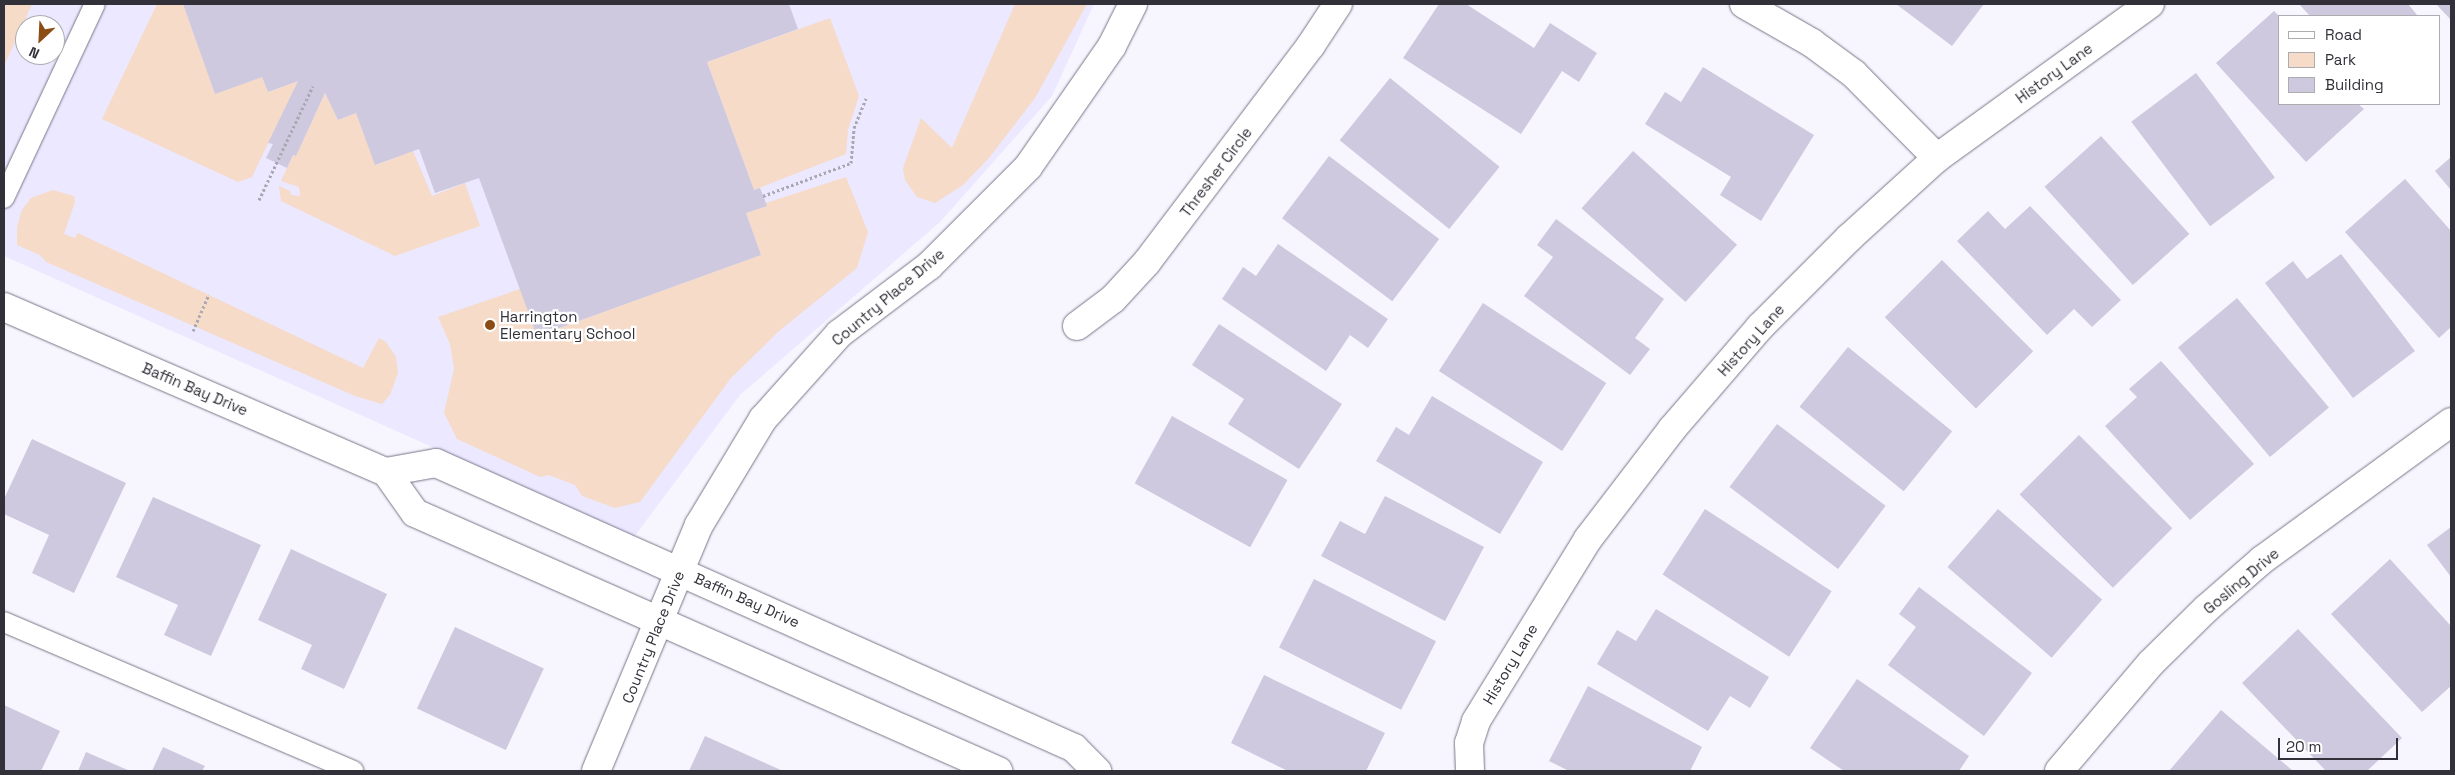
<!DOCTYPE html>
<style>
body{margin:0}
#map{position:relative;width:2455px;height:775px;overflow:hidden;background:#f7f6fe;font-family:"Space Grotesk",sans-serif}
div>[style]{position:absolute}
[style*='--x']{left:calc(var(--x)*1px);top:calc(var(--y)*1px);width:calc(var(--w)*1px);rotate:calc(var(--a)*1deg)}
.built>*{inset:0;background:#ece8ff}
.green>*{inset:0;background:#f5dbc8}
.building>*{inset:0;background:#cec9de;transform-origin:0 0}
.path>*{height:3px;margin-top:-1.5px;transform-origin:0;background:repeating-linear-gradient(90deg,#a9a8b0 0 2.5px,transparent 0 5px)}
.roads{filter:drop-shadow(0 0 1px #797588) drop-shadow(0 0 1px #797588)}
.service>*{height:20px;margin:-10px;padding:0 10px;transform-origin:10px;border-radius:10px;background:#fff}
.minor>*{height:28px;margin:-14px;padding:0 14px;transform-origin:14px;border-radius:14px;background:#fff}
.tertiary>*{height:28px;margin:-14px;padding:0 14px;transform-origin:14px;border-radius:14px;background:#fff}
.dots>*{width:14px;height:14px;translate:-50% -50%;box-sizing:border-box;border:2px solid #fff;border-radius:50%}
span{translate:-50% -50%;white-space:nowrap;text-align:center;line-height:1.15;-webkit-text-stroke:4.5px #fff;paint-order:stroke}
.street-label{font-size:15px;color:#323039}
.poi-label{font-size:15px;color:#323039}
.left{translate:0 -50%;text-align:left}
.frame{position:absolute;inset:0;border:5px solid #323039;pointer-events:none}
.legend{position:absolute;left:2278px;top:15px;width:162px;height:90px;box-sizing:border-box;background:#fff;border:1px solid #adacb0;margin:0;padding:6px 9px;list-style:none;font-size:15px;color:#323039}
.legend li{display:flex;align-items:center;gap:10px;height:25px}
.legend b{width:25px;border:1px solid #adacb0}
.north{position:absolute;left:15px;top:15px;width:50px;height:50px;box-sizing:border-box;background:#fff;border:1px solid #adacb0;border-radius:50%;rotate:205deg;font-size:14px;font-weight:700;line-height:20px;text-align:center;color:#323039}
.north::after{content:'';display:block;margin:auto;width:18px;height:22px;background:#8c4d14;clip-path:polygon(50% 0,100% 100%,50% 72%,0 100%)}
.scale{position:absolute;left:2278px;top:738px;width:120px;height:22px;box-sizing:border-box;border:2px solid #323039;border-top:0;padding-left:6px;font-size:15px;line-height:18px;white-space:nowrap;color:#323039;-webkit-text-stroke:4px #fff;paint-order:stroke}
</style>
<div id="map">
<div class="built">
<div style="clip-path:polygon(evenodd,4px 4px,1094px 4px,1052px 96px,940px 222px,740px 395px,634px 537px,4px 256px,4px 4px,25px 25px,55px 25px,55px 55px,25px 55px,25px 25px)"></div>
</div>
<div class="green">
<div style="clip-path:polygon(4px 4px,32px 4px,4px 66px)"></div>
<div style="clip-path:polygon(157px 4px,183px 4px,215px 93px,262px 77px,268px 92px,298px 81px,252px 177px,238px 182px,102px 119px)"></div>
<div style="clip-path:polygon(1015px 4px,1087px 4px,1035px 98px,989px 158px,963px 185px,935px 203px,917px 197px,905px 180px,903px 168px,921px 118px,952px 148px)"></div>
<div style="clip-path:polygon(830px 18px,859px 96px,848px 130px,846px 154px,754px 190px,707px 62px)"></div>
<div style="clip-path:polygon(325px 93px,338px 120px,356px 113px,376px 165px,413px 151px,432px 196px,465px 183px,480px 226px,395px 256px,281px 201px,279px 186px,290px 191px,291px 195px,300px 196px,299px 187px,281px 181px,293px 155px,296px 156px)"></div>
<div style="clip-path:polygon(846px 177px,868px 232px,857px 268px,779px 331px,731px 378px,640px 502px,615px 508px,582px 496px,575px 485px,549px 475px,540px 477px,457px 439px,444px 413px,454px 369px,450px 344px,438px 317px,520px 289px,537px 336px,761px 255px,746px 213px,766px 206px,766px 203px)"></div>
<div style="clip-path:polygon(53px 190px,74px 196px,75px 202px,64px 234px,75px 238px,78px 233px,363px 368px,379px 338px,386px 342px,396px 357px,398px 373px,390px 395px,382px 404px,355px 396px,46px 262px,40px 255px,17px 245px,17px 227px,22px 210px,31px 198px)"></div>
</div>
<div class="building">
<div style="clip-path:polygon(183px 4px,789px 4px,798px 29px,707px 62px,754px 190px,760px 188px,766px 203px,767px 206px,746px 213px,761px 255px,537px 336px,479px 178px,435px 193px,419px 149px,375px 165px,356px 113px,338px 120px,325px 93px,296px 156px,293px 155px,287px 168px,266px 158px,273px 144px,268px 143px,298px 81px,268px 92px,262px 77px,215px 94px)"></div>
<div style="clip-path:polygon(1439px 4px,1466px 4px,1534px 48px,1550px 23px,1597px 53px,1579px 82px,1562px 71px,1521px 134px,1403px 58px)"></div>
<div style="clip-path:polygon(1896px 4px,1984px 4px,1952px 46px)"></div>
<div style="clip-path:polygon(2299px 4px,2408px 4px,2418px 16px,2310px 16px)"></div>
<div style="clip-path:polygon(2436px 4px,2451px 4px,2451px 20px)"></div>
<div style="clip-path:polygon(2274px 11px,2279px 16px,2279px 104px,2358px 104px,2364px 109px,2306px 162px,2216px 63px)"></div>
<div style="clip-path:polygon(1703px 67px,1814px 135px,1761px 221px,1720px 195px,1731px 177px,1645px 124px,1665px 92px,1681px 102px)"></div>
<div style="left:2196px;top:73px;width:131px;height:81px;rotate:53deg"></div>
<div style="left:1390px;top:78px;width:141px;height:80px;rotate:39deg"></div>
<div style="left:2101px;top:136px;width:132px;height:76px;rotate:48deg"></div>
<div style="left:1633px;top:151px;width:140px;height:77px;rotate:42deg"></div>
<div style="left:1329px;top:156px;width:138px;height:78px;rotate:37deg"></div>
<div style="clip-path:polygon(2451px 157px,2451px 190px,2435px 171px)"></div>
<div style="clip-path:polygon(2405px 179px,2451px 231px,2451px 327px,2439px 338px,2345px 232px)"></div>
<div style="clip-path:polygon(2030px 206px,2121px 300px,2092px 327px,2074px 309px,2047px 335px,1957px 241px,1988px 211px,2005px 229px)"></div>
<div style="clip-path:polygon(1556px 219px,1664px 299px,1635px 338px,1650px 349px,1630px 375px,1524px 296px,1553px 257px,1537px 245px)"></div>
<div style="clip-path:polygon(1278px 244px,1388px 319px,1368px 348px,1350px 335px,1326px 371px,1222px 299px,1243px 267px,1256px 276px)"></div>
<div style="clip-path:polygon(2341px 254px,2415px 351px,2353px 398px,2265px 283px,2293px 261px,2307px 279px)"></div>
<div style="left:1942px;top:260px;width:129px;height:81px;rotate:45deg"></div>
<div style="left:2237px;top:298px;width:143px;height:77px;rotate:50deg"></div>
<div style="left:1483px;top:303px;width:147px;height:81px;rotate:33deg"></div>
<div style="clip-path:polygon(1219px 324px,1342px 404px,1299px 469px,1228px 424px,1244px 399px,1192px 365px)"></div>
<div style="left:1848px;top:347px;width:134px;height:77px;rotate:39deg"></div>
<div style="clip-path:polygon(2161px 361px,2254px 464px,2190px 520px,2105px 426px,2137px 397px,2129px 389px)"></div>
<div style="clip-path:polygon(1432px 396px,1543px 462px,1500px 534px,1376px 461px,1396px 427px,1409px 435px)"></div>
<div style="left:1172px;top:416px;width:132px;height:77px;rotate:29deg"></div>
<div style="left:1777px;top:424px;width:136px;height:79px;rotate:37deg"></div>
<div style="left:2079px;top:435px;width:132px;height:84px;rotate:45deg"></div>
<div style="clip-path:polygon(32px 439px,126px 483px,74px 593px,32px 573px,49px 535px,4px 514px,4px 499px)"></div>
<div style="clip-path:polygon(1385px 496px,1484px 547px,1445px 621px,1321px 556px,1340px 521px,1365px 534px)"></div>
<div style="clip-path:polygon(153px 497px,261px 545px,211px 656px,164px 635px,178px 605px,116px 577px)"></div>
<div style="left:1705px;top:509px;width:151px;height:78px;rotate:33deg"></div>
<div style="left:1998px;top:509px;width:138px;height:77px;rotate:41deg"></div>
<div style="clip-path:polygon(2451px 527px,2451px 577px,2427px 545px)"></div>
<div style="clip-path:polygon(291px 549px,387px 594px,344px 689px,301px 669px,312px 645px,258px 620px)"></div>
<div style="clip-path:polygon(2390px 559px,2451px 626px,2451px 686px,2422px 712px,2331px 614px)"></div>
<div style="left:1314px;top:579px;width:137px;height:77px;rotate:27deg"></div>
<div style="clip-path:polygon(1919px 587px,2032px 673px,1984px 736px,1888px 665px,1916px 627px,1899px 614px)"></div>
<div style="clip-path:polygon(1656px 609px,1769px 677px,1750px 708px,1730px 696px,1708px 731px,1597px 664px,1617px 630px,1636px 641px)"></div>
<div style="left:455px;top:627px;width:98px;height:90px;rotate:25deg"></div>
<div style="clip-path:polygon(2298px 629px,2402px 738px,2367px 771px,2326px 771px,2242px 683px)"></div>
<div style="clip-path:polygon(1264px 675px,1385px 733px,1366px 771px,1288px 771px,1231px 743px)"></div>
<div style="clip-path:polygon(1857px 679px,1969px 756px,1959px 771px,1844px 771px,1810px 748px)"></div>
<div style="clip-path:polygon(1588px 686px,1702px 747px,1690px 771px,1569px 771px,1549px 761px)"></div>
<div style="clip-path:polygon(4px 705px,60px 731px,41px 771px,4px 771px)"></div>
<div style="clip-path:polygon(2221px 710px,2293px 771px,2169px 771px)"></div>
<div style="clip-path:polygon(705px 736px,783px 771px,689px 771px)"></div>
<div style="clip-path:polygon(163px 747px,205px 766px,202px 771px,152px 771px)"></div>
<div style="clip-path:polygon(86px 752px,130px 771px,78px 771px)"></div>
</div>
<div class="path">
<div style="--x:763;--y:196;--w:94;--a:-20.6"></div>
<div style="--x:851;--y:163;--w:35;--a:-85"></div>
<div style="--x:854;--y:128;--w:32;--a:-68"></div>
<div style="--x:259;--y:200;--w:126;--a:-64.7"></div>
<div style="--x:193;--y:331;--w:40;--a:-66.6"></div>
</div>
<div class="roads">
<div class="service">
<div style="--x:4;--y:198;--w:214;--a:-64.9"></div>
<div style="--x:4;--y:622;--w:380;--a:23.1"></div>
</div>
<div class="minor">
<div style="--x:1744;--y:4;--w:78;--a:29.8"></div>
<div style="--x:1812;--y:43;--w:52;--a:36.4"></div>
<div style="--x:1854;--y:74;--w:118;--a:45.3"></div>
<div style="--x:1077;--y:326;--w:45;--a:-36.9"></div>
<div style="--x:1113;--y:299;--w:50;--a:-47.4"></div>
<div style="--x:1147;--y:262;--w:272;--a:-52.9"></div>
<div style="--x:1311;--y:45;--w:49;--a:-56.6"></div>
<div style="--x:1470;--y:771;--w:28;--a:-92"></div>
<div style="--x:1469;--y:743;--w:23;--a:-72"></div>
<div style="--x:1476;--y:721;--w:214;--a:-58.4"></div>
<div style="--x:1588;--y:539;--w:138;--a:-52.6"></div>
<div style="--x:1672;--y:429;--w:135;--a:-49.2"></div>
<div style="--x:1760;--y:327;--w:126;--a:-45"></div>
<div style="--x:1849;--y:238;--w:119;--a:-42.3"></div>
<div style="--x:1937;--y:158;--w:263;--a:-35.9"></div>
<div style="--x:2059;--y:771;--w:142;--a:-49.6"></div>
<div style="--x:2151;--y:663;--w:78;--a:-44.5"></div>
<div style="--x:2207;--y:608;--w:73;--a:-41.1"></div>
<div style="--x:2262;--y:560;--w:234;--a:-36.1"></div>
</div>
<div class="tertiary">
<div style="--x:4;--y:307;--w:416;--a:23.4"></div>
<div style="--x:386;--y:472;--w:50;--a:54.7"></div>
<div style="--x:415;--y:513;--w:638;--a:23.87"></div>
<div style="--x:386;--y:472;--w:51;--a:-10.2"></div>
<div style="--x:436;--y:463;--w:699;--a:24.07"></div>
<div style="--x:1074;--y:748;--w:33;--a:45"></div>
<div style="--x:596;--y:771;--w:267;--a:-67.3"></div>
<div style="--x:699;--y:525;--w:124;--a:-58.9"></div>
<div style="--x:763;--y:419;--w:114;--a:-48.2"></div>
<div style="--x:839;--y:334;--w:113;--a:-37.1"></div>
<div style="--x:929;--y:266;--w:140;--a:-45"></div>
<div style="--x:1028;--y:167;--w:147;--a:-55.2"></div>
<div style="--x:1112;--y:46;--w:47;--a:-63.4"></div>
</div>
</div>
<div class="dots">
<div style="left:490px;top:325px;background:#8c4d14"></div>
</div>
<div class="street-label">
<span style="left:2054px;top:73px;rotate:-36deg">History Lane</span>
<span style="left:1216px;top:172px;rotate:-53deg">Thresher Circle</span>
<span style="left:888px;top:297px;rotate:-40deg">Country Place Drive</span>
<span style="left:1751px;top:340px;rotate:-48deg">History Lane</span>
<span style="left:195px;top:389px;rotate:23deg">Baffin Bay Drive</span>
<span style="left:2241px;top:581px;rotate:-40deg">Gosling Drive</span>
<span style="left:747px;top:600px;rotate:24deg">Baffin Bay Drive</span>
<span style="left:653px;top:637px;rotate:-68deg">Country Place Drive</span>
<span style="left:1510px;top:664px;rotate:-59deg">History Lane</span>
</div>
<div class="poi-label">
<span class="left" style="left:500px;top:325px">Harrington<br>Elementary School</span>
</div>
<div class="frame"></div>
<ul class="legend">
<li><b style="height:6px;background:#fff"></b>Road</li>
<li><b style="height:14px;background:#f5dbc8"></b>Park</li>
<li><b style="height:14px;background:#cec9de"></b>Building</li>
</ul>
<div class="north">N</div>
<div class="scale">20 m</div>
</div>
